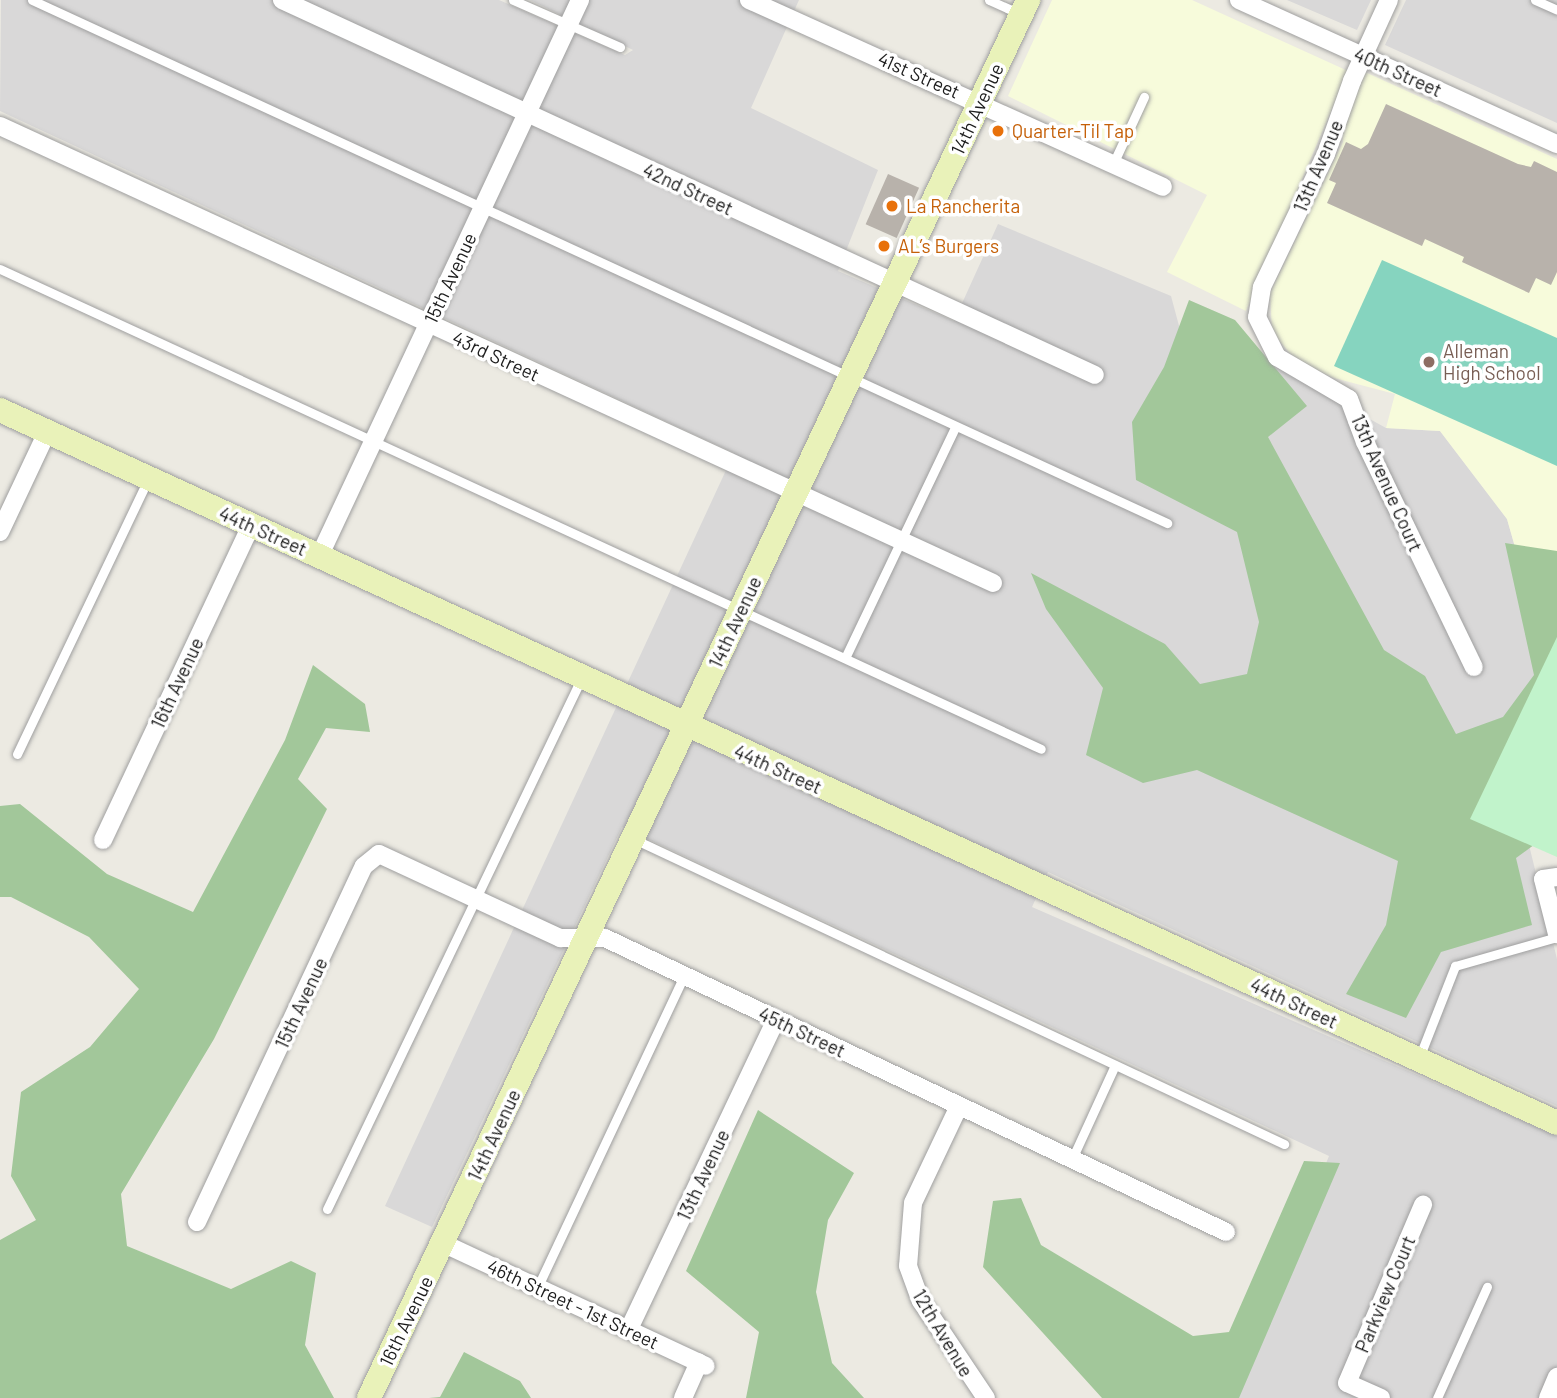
<!DOCTYPE html>
<meta charset="utf-8">
<style>
body{margin:0}
#map{position:relative;width:1557px;height:1398px;overflow:hidden;background:#eceae2;font-family:Barlow,sans-serif}
div>[style]{position:absolute}
[style*='--x']{left:calc(var(--x)*1px);top:calc(var(--y)*1px);width:calc(var(--w)*1px);rotate:calc(var(--a)*1deg)}
.residential>*{inset:0;background:#d9d8d8}
.education>*{inset:0;background:#f7fbdb}
.forest>*{inset:0;background:#a2c79a}
.park>*{inset:0;background:#c1f3cb}
.pitch>*{inset:0;background:#86d4bf}
.building>*{inset:0;background:#b8b2ab;transform-origin:0 0}
.roads{filter:drop-shadow(0 0 2px #9f9f9f) drop-shadow(0 0 2px #9f9f9f)}
.lane>*{height:9px;margin:-4.5px;padding:0 4.5px;transform-origin:4.5px;border-radius:4.5px;background:#fff}
.street>*{height:18px;margin:-9px;padding:0 9px;transform-origin:9px;border-radius:9px;background:#fff}
.secondary>*{height:24px;margin:-12px;padding:0 12px;transform-origin:12px;border-radius:12px;background:#e9f2b9}
.dots>*{width:19px;height:19px;translate:-50% -50%;box-sizing:border-box;border:4px solid #fff;border-radius:50%}
span{translate:-50% -50%;white-space:nowrap;text-align:center;line-height:1.15;-webkit-text-stroke:7px #fff;paint-order:stroke}
.street-label{font-size:19px;color:#1b1b1b}
.food-label{font-size:19px;color:#c56008}
.left{translate:0 -50%;text-align:left}
.education-label{font-size:19px;color:#785e54}
</style>
<div id="map">
<div class="residential">
<div style="clip-path:polygon(1px 0,499px 0,625px 55px,633px 50px,530px 0,799px 0,751px 108px,878px 170px,838px 271px,954px 321px,998px 224px,1171px 296px,1207px 430px,1249px 343px,1276px 367px,1386px 428px,1440px 431px,1507px 519px,1547px 659px,1529px 845px,1557px 959px,1557px 1106px,1048px 872px,1032px 907px,1557px 1136px,1557px 1398px,1231px 1398px,1329px 1156px,622px 827px,432px 1227px,385px 1206px,734px 453px,0 111px)"></div>
<div style="clip-path:polygon(1287px 0,1371px 0,1357px 30px)"></div>
<div style="clip-path:polygon(1406px 0,1557px 0,1557px 123px,1385px 45px)"></div>
</div>
<div class="education">
<div style="clip-path:polygon(1052px 0,1192px 0,1348px 71px,1246px 311px,1167px 272px,1207px 195px,1008px 96px)"></div>
<div style="clip-path:polygon(1365px 72px,1557px 159px,1557px 637px,1547px 659px,1507px 519px,1440px 431px,1386px 428px,1395px 394px,1334px 378px,1310px 367px,1293px 357px,1272px 332px,1270px 293px,1343px 142px,1342px 131px)"></div>
</div>
<div class="forest">
<div style="clip-path:polygon(1189px 300px,1235px 320px,1307px 406px,1268px 437px,1384px 650px,1425px 676px,1456px 734px,1503px 717px,1534px 675px,1505px 543px,1557px 551px,1557px 841px,1546px 836px,1516px 858px,1532px 925px,1441px 952px,1406px 1018px,1346px 994px,1386px 925px,1398px 861px,1197px 770px,1143px 783px,1086px 755px,1103px 688px,1046px 609px,1031px 573px,1165px 644px,1200px 684px,1247px 674px,1259px 622px,1237px 532px,1136px 480px,1132px 422px,1164px 367px)"></div>
<div style="clip-path:polygon(313px 665px,365px 704px,370px 732px,326px 728px,298px 779px,327px 809px,214px 1039px,121px 1194px,127px 1246px,231px 1289px,291px 1261px,316px 1273px,305px 1345px,334px 1398px,0 1398px,0 1240px,36px 1220px,11px 1176px,21px 1092px,90px 1047px,139px 989px,89px 937px,11px 897px,0 897px,0 806px,20px 804px,107px 874px,193px 912px,285px 740px)"></div>
<div style="clip-path:polygon(758px 1110px,854px 1173px,828px 1220px,816px 1292px,832px 1363px,864px 1398px,746px 1398px,759px 1332px,686px 1271px)"></div>
<div style="clip-path:polygon(1304px 1161px,1340px 1163px,1239px 1398px,1102px 1398px,983px 1267px,993px 1201px,1021px 1198px,1041px 1245px,1193px 1336px,1229px 1332px)"></div>
<div style="clip-path:polygon(464px 1352px,520px 1381px,531px 1398px,429px 1398px,440px 1397px)"></div>
</div>
<div class="park">
<div style="clip-path:polygon(1557px 637px,1557px 857px,1470px 819px)"></div>
</div>
<div class="pitch">
<div style="clip-path:polygon(1382px 260px,1557px 338px,1557px 466px,1334px 366px)"></div>
</div>
<div class="building">
<div style="clip-path:polygon(1386px 104px,1518px 164px,1531px 167px,1534px 161px,1557px 172px,1557px 272px,1551px 285px,1536px 278px,1529px 293px,1462px 262px,1464px 257px,1425px 239px,1422px 246px,1327px 203px,1336px 183px,1329px 180px,1346px 142px,1361px 149px,1368px 144px)"></div>
<div style="left:888px;top:174px;width:34px;height:55px;rotate:24deg"></div>
</div>
<div class="roads">
<div class="lane">
<div style="--x:32;--y:0;--w:1250;--a:24.74"></div>
<div style="--x:513;--y:0;--w:117;--a:23.7"></div>
<div style="--x:989;--y:0;--w:34;--a:24"></div>
<div style="--x:1535;--y:0;--w:24;--a:24"></div>
<div style="--x:1113;--y:164;--w:74;--a:-65.2"></div>
<div style="--x:0;--y:269;--w:1146;--a:24.75"></div>
<div style="--x:845;--y:658;--w:256;--a:-64.5"></div>
<div style="--x:17;--y:754;--w:302;--a:-64.5"></div>
<div style="--x:636;--y:840;--w:716;--a:25.13"></div>
<div style="--x:1419;--y:1058;--w:99;--a:-68.6"></div>
<div style="--x:1455;--y:966;--w:106;--a:-15.9"></div>
<div style="--x:1072;--y:1159;--w:103;--a:-65.4"></div>
<div style="--x:327;--y:1209;--w:588;--a:-64.39"></div>
<div style="--x:538;--y:1286;--w:343;--a:-64.8"></div>
<div style="--x:1437;--y:1398;--w:122;--a:-65.8"></div>
</div>
<div class="street">
<div style="--x:282;--y:0;--w:895;--a:24.76"></div>
<div style="--x:749;--y:0;--w:454;--a:24.3"></div>
<div style="--x:1239;--y:0;--w:349;--a:24.4"></div>
<div style="--x:1389;--y:0;--w:89;--a:114.6"></div>
<div style="--x:1352;--y:81;--w:77;--a:109.6"></div>
<div style="--x:1326;--y:154;--w:148;--a:115.7"></div>
<div style="--x:1262;--y:287;--w:30;--a:99"></div>
<div style="--x:1257;--y:317;--w:45;--a:63.4"></div>
<div style="--x:1277;--y:357;--w:83;--a:30.3"></div>
<div style="--x:1349;--y:399;--w:46;--a:69.6"></div>
<div style="--x:1365;--y:442;--w:250;--a:64.2"></div>
<div style="--x:0;--y:126;--w:1093;--a:24.71"></div>
<div style="--x:0;--y:532;--w:110;--a:-64.8"></div>
<div style="--x:319;--y:557;--w:615;--a:-64.89"></div>
<div style="--x:103;--y:840;--w:347;--a:-64.8"></div>
<div style="--x:1557;--y:877;--w:14;--a:172"></div>
<div style="--x:1543;--y:879;--w:57;--a:75.7"></div>
<div style="--x:959;--y:1106;--w:107;--a:115.4"></div>
<div style="--x:913;--y:1203;--w:63;--a:94.5"></div>
<div style="--x:908;--y:1266;--w:37;--a:70"></div>
<div style="--x:921;--y:1301;--w:117;--a:56.2"></div>
<div style="--x:197;--y:1222;--w:393;--a:-64.9"></div>
<div style="--x:364;--y:866;--w:19;--a:-39"></div>
<div style="--x:379;--y:854;--w:200;--a:24.9"></div>
<div style="--x:560;--y:938;--w:45;--a:0"></div>
<div style="--x:605;--y:938;--w:687;--a:25.33"></div>
<div style="--x:440;--y:1242;--w:293;--a:25"></div>
<div style="--x:629;--y:1329;--w:342;--a:-64.6"></div>
<div style="--x:683;--y:1398;--w:39;--a:-66"></div>
<div style="--x:1381;--y:1398;--w:37;--a:-156"></div>
<div style="--x:1347;--y:1383;--w:194;--a:-66.9"></div>
<div style="--x:1548;--y:1398;--w:23;--a:-67"></div>
</div>
<div class="secondary">
<div style="--x:0;--y:410;--w:1712;--a:24.6"></div>
<div style="--x:369;--y:1398;--w:1546;--a:-64.76"></div>
</div>
</div>
<div class="dots">
<div style="left:998px;top:131px;background:#e8710a"></div>
<div style="left:892px;top:206px;background:#e8710a"></div>
<div style="left:884px;top:246px;background:#e8710a"></div>
<div style="left:1429px;top:362px;background:#8d6e63"></div>
</div>
<div class="street-label">
<span style="left:1398px;top:72px;rotate:24deg">40th Street</span>
<span style="left:919px;top:75px;rotate:24deg">41st Street</span>
<span style="left:977px;top:109px;rotate:-65deg">14th Avenue</span>
<span style="left:1318px;top:166px;rotate:-67deg">13th Avenue</span>
<span style="left:688px;top:189px;rotate:25deg">42nd Street</span>
<span style="left:450px;top:278px;rotate:-65deg">15th Avenue</span>
<span style="left:496px;top:356px;rotate:25deg">43rd Street</span>
<span style="left:1387px;top:483px;rotate:66deg">13th Avenue Court</span>
<span style="left:263px;top:531px;rotate:24deg">44th Street</span>
<span style="left:735px;top:622px;rotate:-65deg">14th Avenue</span>
<span style="left:177px;top:683px;rotate:-65deg">16th Avenue</span>
<span style="left:778px;top:769px;rotate:24deg">44th Street</span>
<span style="left:301px;top:1003px;rotate:-65deg">15th Avenue</span>
<span style="left:1294px;top:1003px;rotate:25deg">44th Street</span>
<span style="left:802px;top:1032px;rotate:25deg">45th Street</span>
<span style="left:494px;top:1135px;rotate:-65deg">14th Avenue</span>
<span style="left:703px;top:1175px;rotate:-65deg">13th Avenue</span>
<span style="left:1385px;top:1294px;rotate:-67deg">Parkview Court</span>
<span style="left:573px;top:1304px;rotate:25deg">46th Street - 1st Street</span>
<span style="left:406px;top:1321px;rotate:-64deg">16th Avenue</span>
<span style="left:943px;top:1333px;rotate:59deg">12th Avenue</span>
</div>
<div class="food-label">
<span class="left" style="left:1012px;top:131px">Quarter-Til Tap</span>
<span class="left" style="left:906px;top:206px">La Rancherita</span>
<span class="left" style="left:898px;top:246px">AL’s Burgers</span>
</div>
<div class="education-label">
<span class="left" style="left:1443px;top:362px">Alleman<br>High School</span>
</div>
</div>
